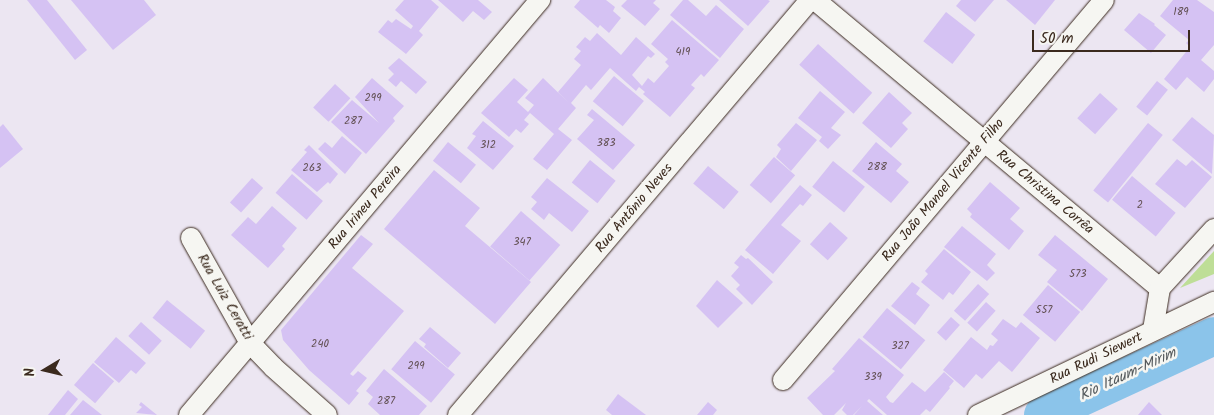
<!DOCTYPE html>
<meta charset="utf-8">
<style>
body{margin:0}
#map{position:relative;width:1214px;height:415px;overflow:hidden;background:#ece6f2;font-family:Kalam,sans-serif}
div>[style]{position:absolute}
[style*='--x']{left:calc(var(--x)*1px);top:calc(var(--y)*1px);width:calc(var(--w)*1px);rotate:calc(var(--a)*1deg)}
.green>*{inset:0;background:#bede97}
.river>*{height:38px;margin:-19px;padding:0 19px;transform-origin:19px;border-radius:19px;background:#8bc4ea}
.building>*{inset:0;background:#d5c2f3;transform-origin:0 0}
.roads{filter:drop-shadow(0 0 1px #3b2a1e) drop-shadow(0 0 1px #3b2a1e)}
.street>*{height:20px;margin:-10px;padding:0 10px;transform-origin:10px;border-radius:10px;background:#f6f6f2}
span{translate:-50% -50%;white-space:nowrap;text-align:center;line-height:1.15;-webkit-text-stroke:5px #f6f6f2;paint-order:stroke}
.number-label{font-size:11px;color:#625053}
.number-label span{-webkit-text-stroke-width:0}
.street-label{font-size:14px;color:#3b2a1e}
.water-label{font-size:15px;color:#53585b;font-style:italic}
.north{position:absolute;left:20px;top:345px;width:50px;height:50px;-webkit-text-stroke:4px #f6f6f2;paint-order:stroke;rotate:261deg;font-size:14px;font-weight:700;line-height:20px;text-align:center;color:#3b2a1e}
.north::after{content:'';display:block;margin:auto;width:18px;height:22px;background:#3b2a1e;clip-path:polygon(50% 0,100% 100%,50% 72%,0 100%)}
.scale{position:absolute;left:1032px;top:30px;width:158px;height:22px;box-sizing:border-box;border:2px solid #3b2a1e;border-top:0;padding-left:6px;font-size:15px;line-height:18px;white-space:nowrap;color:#3b2a1e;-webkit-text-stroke:4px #f6f6f2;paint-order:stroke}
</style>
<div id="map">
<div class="green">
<div style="clip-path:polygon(1214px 251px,1214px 274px,1180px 288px)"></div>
</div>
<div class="river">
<div style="--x:1043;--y:415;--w:188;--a:-24.8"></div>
</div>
<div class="building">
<div style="clip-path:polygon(27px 0,47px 0,87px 50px,75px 60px)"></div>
<div style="clip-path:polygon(71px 0,144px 0,156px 15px,113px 50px)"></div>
<div style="clip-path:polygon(404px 0,431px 0,439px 7px,419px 31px,423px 35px,406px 54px,378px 32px,388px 20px,392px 23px,396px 19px,411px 29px,413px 26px,395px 10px)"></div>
<div style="clip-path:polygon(438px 0,478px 0,492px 12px,484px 20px,473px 11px,463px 22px)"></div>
<div style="clip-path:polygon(580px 0,606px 0,615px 7px,613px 11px,621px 18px,609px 33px,600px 25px,598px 28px,574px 7px)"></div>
<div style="clip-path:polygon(627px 0,656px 0,653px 3px,660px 9px,645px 26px,621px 6px)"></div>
<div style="clip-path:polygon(683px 0,688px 0,706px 16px,716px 5px,744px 29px,720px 58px,670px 15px)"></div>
<div style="clip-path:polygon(719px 0,768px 0,770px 1px,748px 26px)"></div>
<div style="clip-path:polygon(961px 0,994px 0,975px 22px,956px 6px)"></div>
<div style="clip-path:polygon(1006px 0,1055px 0,1035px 25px)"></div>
<div style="clip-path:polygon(1173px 0,1197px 0,1214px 12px,1214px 45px,1201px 60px,1214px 71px,1214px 79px,1204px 92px,1187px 77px,1176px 90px,1164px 79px,1190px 47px,1186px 43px,1189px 40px,1160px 16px)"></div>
<div style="left:946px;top:12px;width:37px;height:37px;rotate:38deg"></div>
<div style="clip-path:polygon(1139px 13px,1155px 24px,1154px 25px,1166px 35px,1151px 53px,1124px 30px)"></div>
<div style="clip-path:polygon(672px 20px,719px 60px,704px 77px,701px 74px,691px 85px,695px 88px,670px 117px,643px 94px,645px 92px,639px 87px,636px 91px,610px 68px,591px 90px,586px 85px,571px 103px,576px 108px,558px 129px,572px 140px,547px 170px,533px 159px,554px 134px,530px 113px,524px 120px,529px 124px,521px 133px,516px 129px,509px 137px,481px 113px,514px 78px,528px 90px,517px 102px,528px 112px,534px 105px,525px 98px,543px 78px,569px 103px,558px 92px,581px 65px,574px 59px,581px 51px,576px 47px,585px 37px,590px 41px,597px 33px,621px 55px,636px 37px,655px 54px,651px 58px,648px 56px,632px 75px,642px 86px,648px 78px,654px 83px,669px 66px,665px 62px,668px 59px,651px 44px)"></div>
<div style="left:818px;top:44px;width:73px;height:28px;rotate:42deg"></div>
<div style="clip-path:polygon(399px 58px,427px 82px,416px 94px,401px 81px,396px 87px,388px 80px,394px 74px,388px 68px)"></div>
<div style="left:614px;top:76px;width:39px;height:33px;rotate:40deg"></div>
<div style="clip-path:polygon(372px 78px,404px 106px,393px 118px,395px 121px,366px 154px,331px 122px,352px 100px,379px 123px,355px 97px)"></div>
<div style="left:1157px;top:81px;width:14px;height:33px;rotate:39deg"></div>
<div style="left:335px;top:84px;width:21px;height:32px;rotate:43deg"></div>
<div style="clip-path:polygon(820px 91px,845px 112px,831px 128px,841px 135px,828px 149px,819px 141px,822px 137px,798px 118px)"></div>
<div style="clip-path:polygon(889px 92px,912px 113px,902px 123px,908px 129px,891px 148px,862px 123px)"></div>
<div style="left:1100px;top:93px;width:24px;height:34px;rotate:42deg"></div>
<div style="clip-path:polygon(592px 109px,635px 145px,613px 170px,577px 139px,594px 120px,587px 115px)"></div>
<div style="clip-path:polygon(1192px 117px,1214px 135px,1212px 174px,1172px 140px)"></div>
<div style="clip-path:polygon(483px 121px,514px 146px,493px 170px,467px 148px,476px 136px,472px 134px)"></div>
<div style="clip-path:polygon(796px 123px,817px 140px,791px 171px,776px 157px,781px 149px,777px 145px)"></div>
<div style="left:1148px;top:123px;width:19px;height:87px;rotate:39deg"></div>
<div style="clip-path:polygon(3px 124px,23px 149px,0 168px,0 127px)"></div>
<div style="clip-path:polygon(342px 136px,362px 153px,345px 174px,318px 149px,325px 142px,332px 148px)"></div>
<div style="left:448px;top:142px;width:36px;height:24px;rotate:39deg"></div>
<div style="clip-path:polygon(876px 142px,902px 164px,896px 171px,909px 182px,891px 203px,852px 171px)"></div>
<div style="clip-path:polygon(309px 145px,338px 174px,330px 184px,328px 182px,317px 192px,291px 170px,307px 152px,304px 150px)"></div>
<div style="left:774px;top:157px;width:28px;height:37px;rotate:41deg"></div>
<div style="clip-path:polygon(1177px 159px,1186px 166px,1192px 160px,1212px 177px,1185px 208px,1155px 184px)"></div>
<div style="left:590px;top:160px;width:33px;height:29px;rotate:39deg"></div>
<div style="left:833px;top:161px;width:41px;height:33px;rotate:39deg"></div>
<div style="left:708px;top:166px;width:40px;height:23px;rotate:40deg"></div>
<div style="clip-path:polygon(434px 170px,480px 208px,465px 226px,531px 282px,495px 324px,384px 229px)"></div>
<div style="left:292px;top:174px;width:41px;height:25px;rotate:41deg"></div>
<div style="left:1132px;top:176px;width:57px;height:31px;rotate:40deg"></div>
<div style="left:252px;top:178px;width:15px;height:33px;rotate:42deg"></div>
<div style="clip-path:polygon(547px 178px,589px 211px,572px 232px,549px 213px,544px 220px,531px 209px,537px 202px,531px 197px)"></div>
<div style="clip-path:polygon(990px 182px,1020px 208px,1010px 219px,1024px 231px,1009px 250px,970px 217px,972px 214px,967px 209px)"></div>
<div style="clip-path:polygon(800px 185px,812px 195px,803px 206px,800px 204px,781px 225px,801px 241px,773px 274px,745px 250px)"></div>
<div style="clip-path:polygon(272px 206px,297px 228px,282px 246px,285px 249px,268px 268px,231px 235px,248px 217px,256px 224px)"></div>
<div style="left:521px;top:211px;width:52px;height:47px;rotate:41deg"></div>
<div style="left:830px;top:222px;width:24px;height:30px;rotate:42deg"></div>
<div style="clip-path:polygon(962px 226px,996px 254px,987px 265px,995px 273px,987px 281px,944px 247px)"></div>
<div style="clip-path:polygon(361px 235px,373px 244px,352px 268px,404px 311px,350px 374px,353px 376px,358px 371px,367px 378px,356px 391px,359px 393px,349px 405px,309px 370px,283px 340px,281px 330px)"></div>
<div style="clip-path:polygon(1055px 235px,1108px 279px,1082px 311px,1047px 282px,1057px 270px,1038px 255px)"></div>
<div style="clip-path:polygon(944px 249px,971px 272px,953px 295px,949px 292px,943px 300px,921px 282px,928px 274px,925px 271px)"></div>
<div style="clip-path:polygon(741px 255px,746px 259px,748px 258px,773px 282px,752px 305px,736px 289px,740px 285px,731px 276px,739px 267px,734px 263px)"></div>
<div style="clip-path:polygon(717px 280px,743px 303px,718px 328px,696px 306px)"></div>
<div style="clip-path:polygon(912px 282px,920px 288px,916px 294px,930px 305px,915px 325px,891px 306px)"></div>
<div style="left:978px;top:284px;width:15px;height:36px;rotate:42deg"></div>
<div style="left:1048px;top:285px;width:42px;height:39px;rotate:40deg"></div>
<div style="left:167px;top:300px;width:49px;height:23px;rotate:39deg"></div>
<div style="left:986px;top:302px;width:13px;height:28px;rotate:42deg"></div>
<div style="left:887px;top:308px;width:50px;height:38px;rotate:40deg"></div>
<div style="left:951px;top:317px;width:12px;height:21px;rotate:42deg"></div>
<div style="clip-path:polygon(1003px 319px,1016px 328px,1021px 322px,1040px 338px,1012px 372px,999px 361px,982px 379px,976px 374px,964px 388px,943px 370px,971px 337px,987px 350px,990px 345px,993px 346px,998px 340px,991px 334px)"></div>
<div style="left:141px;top:322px;width:28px;height:19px;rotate:42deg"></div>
<div style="clip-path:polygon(430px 327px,461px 353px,448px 368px,424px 347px,426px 344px,419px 339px)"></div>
<div style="clip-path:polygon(116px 337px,146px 363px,136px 374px,131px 370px,119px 383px,94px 362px)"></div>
<div style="clip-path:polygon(859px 338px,904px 375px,886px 397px,890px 402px,893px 403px,912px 382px,925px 392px,944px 372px,954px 381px,949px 387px,950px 388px,930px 412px,926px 409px,920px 415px,887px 415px,869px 399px,867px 401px,883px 415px,854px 415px,862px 406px,853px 415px,847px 415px,842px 410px,846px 403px,834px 415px,823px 415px,807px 398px,835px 371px,832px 369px)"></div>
<div style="left:415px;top:341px;width:52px;height:37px;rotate:40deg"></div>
<div style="left:93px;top:363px;width:28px;height:29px;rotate:41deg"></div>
<div style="clip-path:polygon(384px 369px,427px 406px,419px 415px,380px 415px,368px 404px,373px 397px,366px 391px)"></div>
<div style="clip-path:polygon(68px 390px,78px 399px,65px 415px,48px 415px)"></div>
<div style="clip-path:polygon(618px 394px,646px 415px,612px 415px,606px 410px)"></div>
<div style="clip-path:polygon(83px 400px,92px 407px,102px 415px,70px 415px)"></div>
<div style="clip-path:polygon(141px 402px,157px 415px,136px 413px,142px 407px,139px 405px)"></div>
<div style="clip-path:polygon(708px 402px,717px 410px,713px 415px,697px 415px)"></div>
<div style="clip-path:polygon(1149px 402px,1162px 415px,1138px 415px)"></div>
</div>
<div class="roads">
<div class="street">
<div style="--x:815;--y:0;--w:449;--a:39.9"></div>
<div style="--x:191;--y:238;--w:120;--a:60.7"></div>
<div style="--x:250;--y:343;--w:33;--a:46"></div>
<div style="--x:273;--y:367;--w:72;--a:41.6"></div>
<div style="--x:1153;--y:330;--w:43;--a:-80.5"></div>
<div style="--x:1160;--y:288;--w:80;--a:-47.5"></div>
<div style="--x:783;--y:380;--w:497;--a:-49.8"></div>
<div style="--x:189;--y:415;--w:544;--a:-49.78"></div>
<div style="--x:458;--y:415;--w:544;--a:-49.7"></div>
<div style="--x:978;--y:415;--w:262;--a:-25.6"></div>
</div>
</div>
<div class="number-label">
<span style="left:1181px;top:12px">189</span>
<span style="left:683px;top:52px">419</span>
<span style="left:373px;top:98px">299</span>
<span style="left:353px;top:121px">287</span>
<span style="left:606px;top:143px">383</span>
<span style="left:488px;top:145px">312</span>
<span style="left:877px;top:167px">288</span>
<span style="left:312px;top:168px">263</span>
<span style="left:1140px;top:205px">2</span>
<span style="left:522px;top:242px">347</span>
<span style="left:1078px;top:274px">573</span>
<span style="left:1044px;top:310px">557</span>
<span style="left:320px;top:344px">240</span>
<span style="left:900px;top:346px">327</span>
<span style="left:416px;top:366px">299</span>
<span style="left:873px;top:377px">339</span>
<span style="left:386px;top:401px">287</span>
</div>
<div class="street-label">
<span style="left:943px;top:190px;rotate:-50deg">Rua João Manoel Vicente Filho</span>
<span style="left:1045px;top:192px;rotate:40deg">Rua Christina Corrêa</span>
<span style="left:365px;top:207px;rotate:-50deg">Rua Irineu Pereira</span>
<span style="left:634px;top:208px;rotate:-50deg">Rua Antônio Neves</span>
<span style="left:225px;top:297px;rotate:60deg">Rua Luiz Ceratti</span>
<span style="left:1096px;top:358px;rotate:-26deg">Rua Rudi Siewert</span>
</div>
<div class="water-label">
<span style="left:1128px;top:375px;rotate:-25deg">Rio Itaum-Mirim</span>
</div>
<div class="north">N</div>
<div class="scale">50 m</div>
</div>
